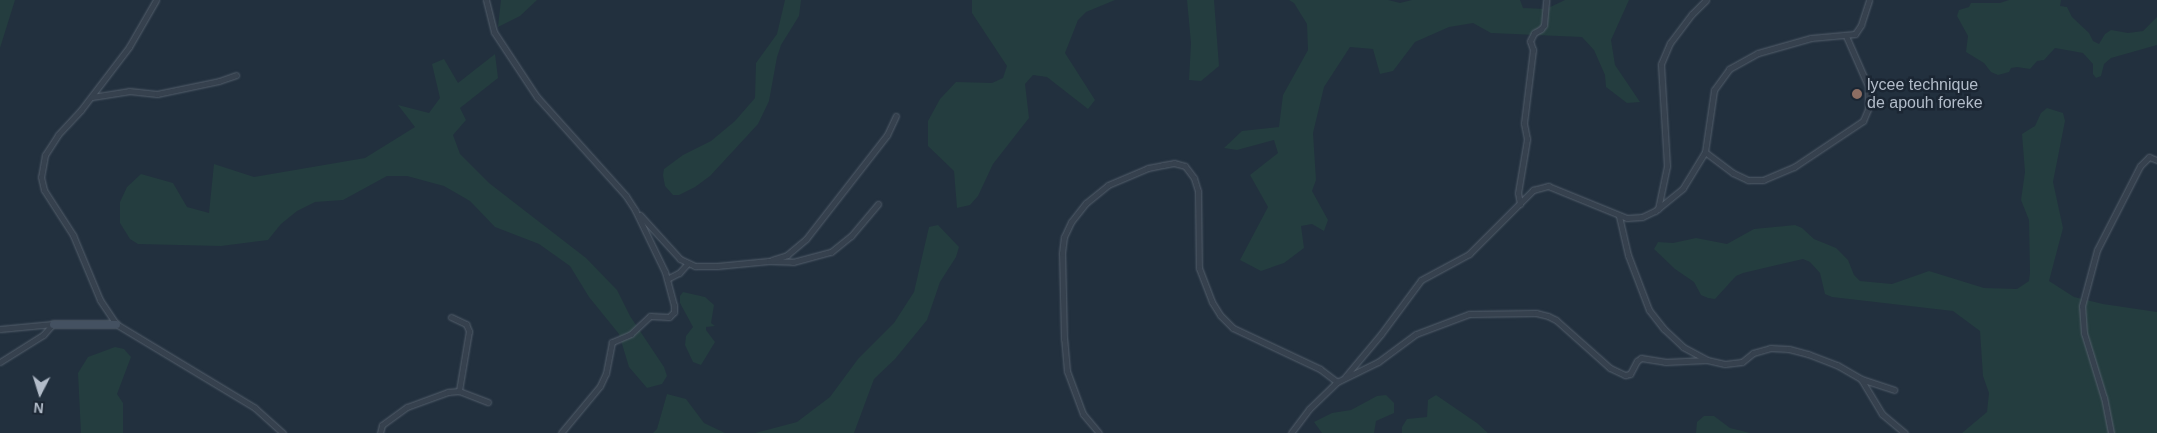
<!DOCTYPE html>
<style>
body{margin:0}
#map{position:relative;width:2157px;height:433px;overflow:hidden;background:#22303e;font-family:Helvetica,sans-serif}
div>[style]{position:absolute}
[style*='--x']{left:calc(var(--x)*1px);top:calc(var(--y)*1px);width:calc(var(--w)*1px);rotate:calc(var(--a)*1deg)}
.green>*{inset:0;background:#243d3f}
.roads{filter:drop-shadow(0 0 1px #545f6c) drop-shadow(0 0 1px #545f6c)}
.street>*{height:5px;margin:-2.5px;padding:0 2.5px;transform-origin:2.5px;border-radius:2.5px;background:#36414e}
.secondary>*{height:7px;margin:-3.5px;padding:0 3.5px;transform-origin:3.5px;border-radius:3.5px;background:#445161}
.dots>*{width:14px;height:14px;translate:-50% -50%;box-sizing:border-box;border:2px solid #1b2633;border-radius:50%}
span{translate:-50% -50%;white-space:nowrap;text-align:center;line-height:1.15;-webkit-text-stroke:5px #1b2633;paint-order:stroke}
.poi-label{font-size:16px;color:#b2bcc9}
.left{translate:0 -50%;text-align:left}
.north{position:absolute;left:15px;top:368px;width:50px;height:50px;-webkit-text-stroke:4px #1b2633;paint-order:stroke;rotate:185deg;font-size:14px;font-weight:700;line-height:20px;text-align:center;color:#b2bcc9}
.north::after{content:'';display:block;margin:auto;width:18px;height:22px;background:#b2bcc9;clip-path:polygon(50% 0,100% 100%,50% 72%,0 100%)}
</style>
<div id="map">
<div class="green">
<div style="clip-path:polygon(0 0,15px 0,0 48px)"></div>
<div style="clip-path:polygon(501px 0,537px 0,520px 16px,498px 27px)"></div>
<div style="clip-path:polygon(785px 0,801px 0,799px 16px,781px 45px,777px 57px,769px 101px,758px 124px,710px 176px,695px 187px,679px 195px,673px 195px,665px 186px,663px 175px,664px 169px,683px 155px,711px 141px,735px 121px,755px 98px,756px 63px,777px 34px)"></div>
<div style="clip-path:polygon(972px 0,1115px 0,1086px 12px,1078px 20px,1065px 53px,1095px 100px,1088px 109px,1047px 77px,1033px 75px,1025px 84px,1029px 118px,993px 164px,978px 196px,970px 205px,957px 208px,954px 171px,928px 146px,928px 121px,940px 99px,956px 82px,992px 83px,1003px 78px,1007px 66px,972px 13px)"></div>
<div style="clip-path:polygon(1187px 0,1214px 0,1219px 66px,1201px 81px,1189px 80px,1191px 43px)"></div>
<div style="clip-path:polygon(1289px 0,1388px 0,1400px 3px,1412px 0,1520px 0,1523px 8px,1546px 9px,1565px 0,1629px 0,1611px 40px,1615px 65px,1640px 102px,1627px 103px,1606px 87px,1605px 75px,1594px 50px,1582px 37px,1491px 33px,1473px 23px,1449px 27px,1415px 42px,1393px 71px,1380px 74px,1373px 49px,1350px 47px,1324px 87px,1313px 133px,1316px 180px,1312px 191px,1328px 220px,1324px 231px,1312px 224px,1301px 226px,1304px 248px,1284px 263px,1261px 271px,1240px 260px,1268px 207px,1250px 175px,1278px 153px,1274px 140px,1237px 150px,1224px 148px,1242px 131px,1279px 127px,1283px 95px,1308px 50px,1307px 24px,1294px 3px)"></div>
<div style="clip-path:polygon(2009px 0,2061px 0,2060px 6px,2067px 7px,2072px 17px,2089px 33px,2093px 41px,2099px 44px,2105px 34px,2111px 30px,2128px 33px,2143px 31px,2157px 17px,2157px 45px,2111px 58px,2104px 64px,2101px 76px,2096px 78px,2093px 74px,2093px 64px,2083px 53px,2055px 48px,2044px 60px,2037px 61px,2030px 69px,2017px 67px,2011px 68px,2009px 72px,1998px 75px,1991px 72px,1984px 63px,1966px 52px,1968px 36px,1957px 16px,1959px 10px,1969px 7px,1971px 3px,2000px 3px)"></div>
<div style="clip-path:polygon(495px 54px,498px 78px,460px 108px,466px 120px,453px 135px,460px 154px,489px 183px,586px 258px,617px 290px,630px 316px,664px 367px,667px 376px,662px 384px,647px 388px,629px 367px,619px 334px,589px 297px,570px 266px,539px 244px,495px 227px,470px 201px,444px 186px,407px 176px,387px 176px,343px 200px,315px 202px,297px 211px,281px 224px,268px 240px,221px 246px,138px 244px,130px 239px,120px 223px,120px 202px,127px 187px,141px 174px,173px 183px,187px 207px,209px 213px,214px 164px,254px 177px,365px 158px,415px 127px,398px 105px,429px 113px,440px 98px,432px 64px,444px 59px,458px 83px)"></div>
<div style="clip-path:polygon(2047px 108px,2063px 113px,2065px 121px,2053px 182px,2063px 228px,2049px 281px,2074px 297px,2103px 304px,2157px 312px,2157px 433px,1962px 433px,1987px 412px,1989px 393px,1983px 376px,1980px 331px,1953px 311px,1832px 297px,1825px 294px,1820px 273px,1810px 262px,1803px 259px,1743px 273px,1736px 276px,1715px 299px,1708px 298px,1701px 295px,1694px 282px,1675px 269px,1654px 249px,1658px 242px,1673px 243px,1696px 238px,1727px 244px,1754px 229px,1795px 225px,1802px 228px,1814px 239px,1836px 248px,1848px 260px,1854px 275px,1860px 281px,1892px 284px,1929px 271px,1984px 288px,2017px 289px,2029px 281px,2030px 273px,2029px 220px,2021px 200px,2025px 172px,2022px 134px,2035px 126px,2041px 113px)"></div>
<div style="clip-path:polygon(938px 225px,959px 247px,956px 257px,940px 282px,927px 320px,895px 359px,874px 379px,854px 433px,755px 433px,797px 422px,830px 397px,858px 359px,894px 323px,914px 292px,929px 227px)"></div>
<div style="clip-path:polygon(683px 292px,705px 297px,714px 305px,711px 323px,715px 326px,706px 327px,706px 330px,715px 342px,701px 365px,693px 362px,685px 345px,686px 336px,693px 327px,680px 303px,680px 296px)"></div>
<div style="clip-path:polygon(115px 347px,124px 349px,131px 357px,117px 394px,123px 403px,123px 433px,81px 433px,78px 373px,88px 357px)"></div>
<div style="clip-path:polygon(667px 394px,686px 399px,704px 423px,725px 433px,653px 433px,657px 429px)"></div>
<div style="clip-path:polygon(1386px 395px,1394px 403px,1394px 413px,1376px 421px,1374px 433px,1322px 433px,1314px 422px,1332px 413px,1351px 410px,1377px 396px)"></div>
<div style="clip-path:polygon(1436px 395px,1477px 423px,1488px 433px,1402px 433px,1402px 427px,1407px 419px,1427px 417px,1428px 400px)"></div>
<div style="clip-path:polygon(1704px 416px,1714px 416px,1730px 428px,1750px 433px,1696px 433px,1697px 422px)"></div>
</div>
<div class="roads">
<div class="street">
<div style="--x:156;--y:0;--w:54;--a:119.9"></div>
<div style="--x:129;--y:47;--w:79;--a:127.3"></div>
<div style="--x:81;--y:110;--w:34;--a:133"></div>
<div style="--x:58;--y:135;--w:24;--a:123"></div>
<div style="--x:45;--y:155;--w:22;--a:100"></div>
<div style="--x:41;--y:177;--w:13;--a:77"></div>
<div style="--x:44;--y:190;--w:54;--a:57.2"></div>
<div style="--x:73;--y:235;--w:70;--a:67.4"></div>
<div style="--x:100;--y:300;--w:29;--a:56"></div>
<div style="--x:116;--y:324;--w:162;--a:31.1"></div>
<div style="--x:255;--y:408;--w:38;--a:42"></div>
<div style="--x:486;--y:0;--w:33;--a:76"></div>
<div style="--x:494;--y:32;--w:78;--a:56.5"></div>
<div style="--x:537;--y:97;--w:133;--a:48"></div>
<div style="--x:626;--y:196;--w:17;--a:57"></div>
<div style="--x:635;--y:210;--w:69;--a:64.2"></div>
<div style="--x:665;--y:272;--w:34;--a:75"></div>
<div style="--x:674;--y:305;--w:7;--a:90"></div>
<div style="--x:674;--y:312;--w:7;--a:135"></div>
<div style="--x:669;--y:317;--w:19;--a:-177"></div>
<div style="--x:650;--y:316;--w:26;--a:137"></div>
<div style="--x:631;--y:334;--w:21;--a:157"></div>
<div style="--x:612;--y:342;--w:32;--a:101"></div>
<div style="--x:606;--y:373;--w:14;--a:115"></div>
<div style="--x:600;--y:386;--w:61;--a:129.7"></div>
<div style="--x:92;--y:97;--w:37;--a:-9"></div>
<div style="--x:129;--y:91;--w:28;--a:6"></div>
<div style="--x:157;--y:94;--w:63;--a:-11.8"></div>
<div style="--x:219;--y:81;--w:18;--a:-19"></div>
<div style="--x:1705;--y:152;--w:35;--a:37"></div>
<div style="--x:1733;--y:173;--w:17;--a:25"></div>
<div style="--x:1748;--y:180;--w:15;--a:0"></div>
<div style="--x:1763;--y:180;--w:34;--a:-23"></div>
<div style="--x:1794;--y:167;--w:83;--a:-33.7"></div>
<div style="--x:1863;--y:121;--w:13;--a:-67"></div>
<div style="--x:1868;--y:109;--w:23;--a:-90"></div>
<div style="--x:1868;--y:86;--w:55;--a:-113.7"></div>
<div style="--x:1520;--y:204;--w:11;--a:-100"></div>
<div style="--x:1518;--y:193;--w:55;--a:-80.5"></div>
<div style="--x:1527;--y:139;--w:16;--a:-101"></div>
<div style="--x:1524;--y:123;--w:74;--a:-83"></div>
<div style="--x:1533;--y:50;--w:9;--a:-108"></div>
<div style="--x:1530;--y:41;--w:9;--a:-63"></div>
<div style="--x:1534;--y:33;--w:8;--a:-30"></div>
<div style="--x:1541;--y:29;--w:5;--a:-53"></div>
<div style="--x:1544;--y:25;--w:25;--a:-85"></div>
<div style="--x:1658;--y:209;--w:44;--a:-78.2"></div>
<div style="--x:1667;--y:166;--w:102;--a:-93.4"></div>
<div style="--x:1661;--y:64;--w:23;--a:-67"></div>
<div style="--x:1670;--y:43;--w:36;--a:-53"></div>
<div style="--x:1692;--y:14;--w:20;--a:-45"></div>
<div style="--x:640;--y:215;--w:59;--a:47.7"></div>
<div style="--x:680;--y:259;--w:17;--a:25"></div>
<div style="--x:695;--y:266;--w:22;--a:0"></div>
<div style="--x:717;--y:266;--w:52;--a:-5.5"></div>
<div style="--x:769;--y:261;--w:24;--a:2"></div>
<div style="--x:793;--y:262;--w:39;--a:-15"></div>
<div style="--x:831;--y:252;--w:26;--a:-39"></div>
<div style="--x:851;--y:236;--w:42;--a:-49.8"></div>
<div style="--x:1619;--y:216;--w:40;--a:77"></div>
<div style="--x:1628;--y:255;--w:59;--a:69.1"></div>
<div style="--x:1649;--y:310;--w:24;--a:52"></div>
<div style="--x:1664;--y:329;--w:26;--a:43"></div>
<div style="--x:1683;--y:347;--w:27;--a:28"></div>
<div style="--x:1707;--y:360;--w:18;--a:13"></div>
<div style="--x:1725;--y:364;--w:17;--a:-7"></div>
<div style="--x:1742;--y:362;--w:14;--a:-39"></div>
<div style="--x:1753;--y:353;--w:18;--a:-16"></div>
<div style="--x:1770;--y:348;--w:19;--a:3"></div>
<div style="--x:1789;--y:349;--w:20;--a:15"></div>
<div style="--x:1808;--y:354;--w:31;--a:21"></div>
<div style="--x:1837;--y:365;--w:28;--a:30"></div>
<div style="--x:1861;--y:379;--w:41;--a:59"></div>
<div style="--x:1882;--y:414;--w:30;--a:40"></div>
<div style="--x:772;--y:260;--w:16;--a:-18"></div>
<div style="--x:787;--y:255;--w:25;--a:-40"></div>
<div style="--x:806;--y:239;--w:132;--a:-52.1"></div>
<div style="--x:887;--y:135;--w:21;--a:-65"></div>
<div style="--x:667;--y:279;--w:13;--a:-27"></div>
<div style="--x:679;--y:273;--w:12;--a:-48"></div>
<div style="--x:451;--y:317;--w:17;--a:25"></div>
<div style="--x:466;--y:324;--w:8;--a:67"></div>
<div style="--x:469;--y:331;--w:61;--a:99.5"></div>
<div style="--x:0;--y:329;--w:53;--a:-5.4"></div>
<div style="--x:0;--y:362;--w:51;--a:-32.1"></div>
<div style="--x:43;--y:335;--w:15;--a:-48"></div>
<div style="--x:1345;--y:377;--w:56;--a:-50.1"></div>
<div style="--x:1381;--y:334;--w:67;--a:-53.5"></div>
<div style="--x:1421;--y:280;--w:55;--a:-28.4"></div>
<div style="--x:1469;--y:254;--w:91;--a:-45"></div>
<div style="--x:1533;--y:190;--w:16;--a:-15"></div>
<div style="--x:1548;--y:186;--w:85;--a:22.1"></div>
<div style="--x:1627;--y:218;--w:15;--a:-4"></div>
<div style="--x:1642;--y:217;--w:14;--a:-25"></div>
<div style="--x:1655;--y:211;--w:36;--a:-39"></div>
<div style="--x:1683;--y:188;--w:42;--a:-58.6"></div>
<div style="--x:1705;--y:152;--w:63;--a:-81.7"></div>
<div style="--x:1714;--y:90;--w:26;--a:-54"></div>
<div style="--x:1729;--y:69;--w:33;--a:-29"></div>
<div style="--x:1758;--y:53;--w:55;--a:-15.8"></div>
<div style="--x:1811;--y:38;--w:44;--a:-5.2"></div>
<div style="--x:1855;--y:34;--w:11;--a:-56"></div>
<div style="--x:1861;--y:25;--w:26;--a:-72"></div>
<div style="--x:1861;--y:379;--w:35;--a:18"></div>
<div style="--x:380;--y:433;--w:8;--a:-76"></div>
<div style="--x:382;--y:425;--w:31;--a:-36"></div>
<div style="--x:407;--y:407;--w:44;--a:-20.1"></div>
<div style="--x:448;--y:392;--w:11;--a:-5"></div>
<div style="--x:459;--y:391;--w:31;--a:21"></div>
<div style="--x:1099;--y:433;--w:25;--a:-130"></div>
<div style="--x:1083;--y:414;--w:46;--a:-110.4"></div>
<div style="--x:1067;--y:371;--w:32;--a:-95"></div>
<div style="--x:1064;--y:339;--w:86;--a:-91.3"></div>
<div style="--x:1062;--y:253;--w:16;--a:-83"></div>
<div style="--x:1064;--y:237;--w:17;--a:-65"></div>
<div style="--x:1071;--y:222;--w:24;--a:-52"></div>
<div style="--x:1086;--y:203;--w:28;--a:-39"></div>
<div style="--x:1108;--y:185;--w:43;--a:-23"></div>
<div style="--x:1148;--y:168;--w:15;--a:-11"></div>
<div style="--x:1163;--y:165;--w:11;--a:-10"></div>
<div style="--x:1174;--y:163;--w:11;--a:15"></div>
<div style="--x:1185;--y:166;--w:15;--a:53"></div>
<div style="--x:1194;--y:178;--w:14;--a:73"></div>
<div style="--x:1198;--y:191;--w:77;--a:89.3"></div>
<div style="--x:1199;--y:268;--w:36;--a:69"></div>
<div style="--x:1212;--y:302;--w:15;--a:58"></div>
<div style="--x:1220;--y:315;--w:18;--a:45"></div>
<div style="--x:1233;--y:328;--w:96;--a:25.2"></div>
<div style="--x:1320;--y:369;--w:21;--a:37"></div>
<div style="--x:1291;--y:433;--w:30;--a:-53"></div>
<div style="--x:1309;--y:409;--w:39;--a:-44"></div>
<div style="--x:1337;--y:382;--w:46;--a:-26"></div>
<div style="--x:1378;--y:362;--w:47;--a:-36.4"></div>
<div style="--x:1416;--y:334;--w:57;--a:-20.7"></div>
<div style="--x:1469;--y:314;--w:67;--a:-0.9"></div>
<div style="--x:1536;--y:313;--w:12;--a:14"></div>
<div style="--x:1548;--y:316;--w:9;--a:27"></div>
<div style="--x:1556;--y:320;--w:72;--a:41.6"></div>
<div style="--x:1610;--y:368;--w:17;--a:25"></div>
<div style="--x:1625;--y:375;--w:5;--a:-11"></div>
<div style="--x:1630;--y:374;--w:15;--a:-62"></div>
<div style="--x:1637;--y:361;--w:5;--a:-37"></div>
<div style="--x:1641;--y:358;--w:24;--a:9"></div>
<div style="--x:1665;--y:362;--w:42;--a:-2.7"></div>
<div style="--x:2111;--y:433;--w:36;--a:-101"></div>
<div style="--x:2104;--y:398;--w:68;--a:-107.1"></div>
<div style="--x:2084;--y:333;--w:27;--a:-94"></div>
<div style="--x:2082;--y:306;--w:58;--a:-75"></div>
<div style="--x:2097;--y:250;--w:94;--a:-62.9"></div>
<div style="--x:2140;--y:166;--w:13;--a:-45"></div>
<div style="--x:2149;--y:157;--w:9;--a:21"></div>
</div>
<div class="secondary">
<div style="--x:53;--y:324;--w:63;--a:0"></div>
</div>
</div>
<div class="dots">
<div style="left:1857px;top:94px;background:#8d6e63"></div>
</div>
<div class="poi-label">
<span class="left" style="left:1867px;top:94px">lycee technique<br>de apouh foreke</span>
</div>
<div class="north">N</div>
</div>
